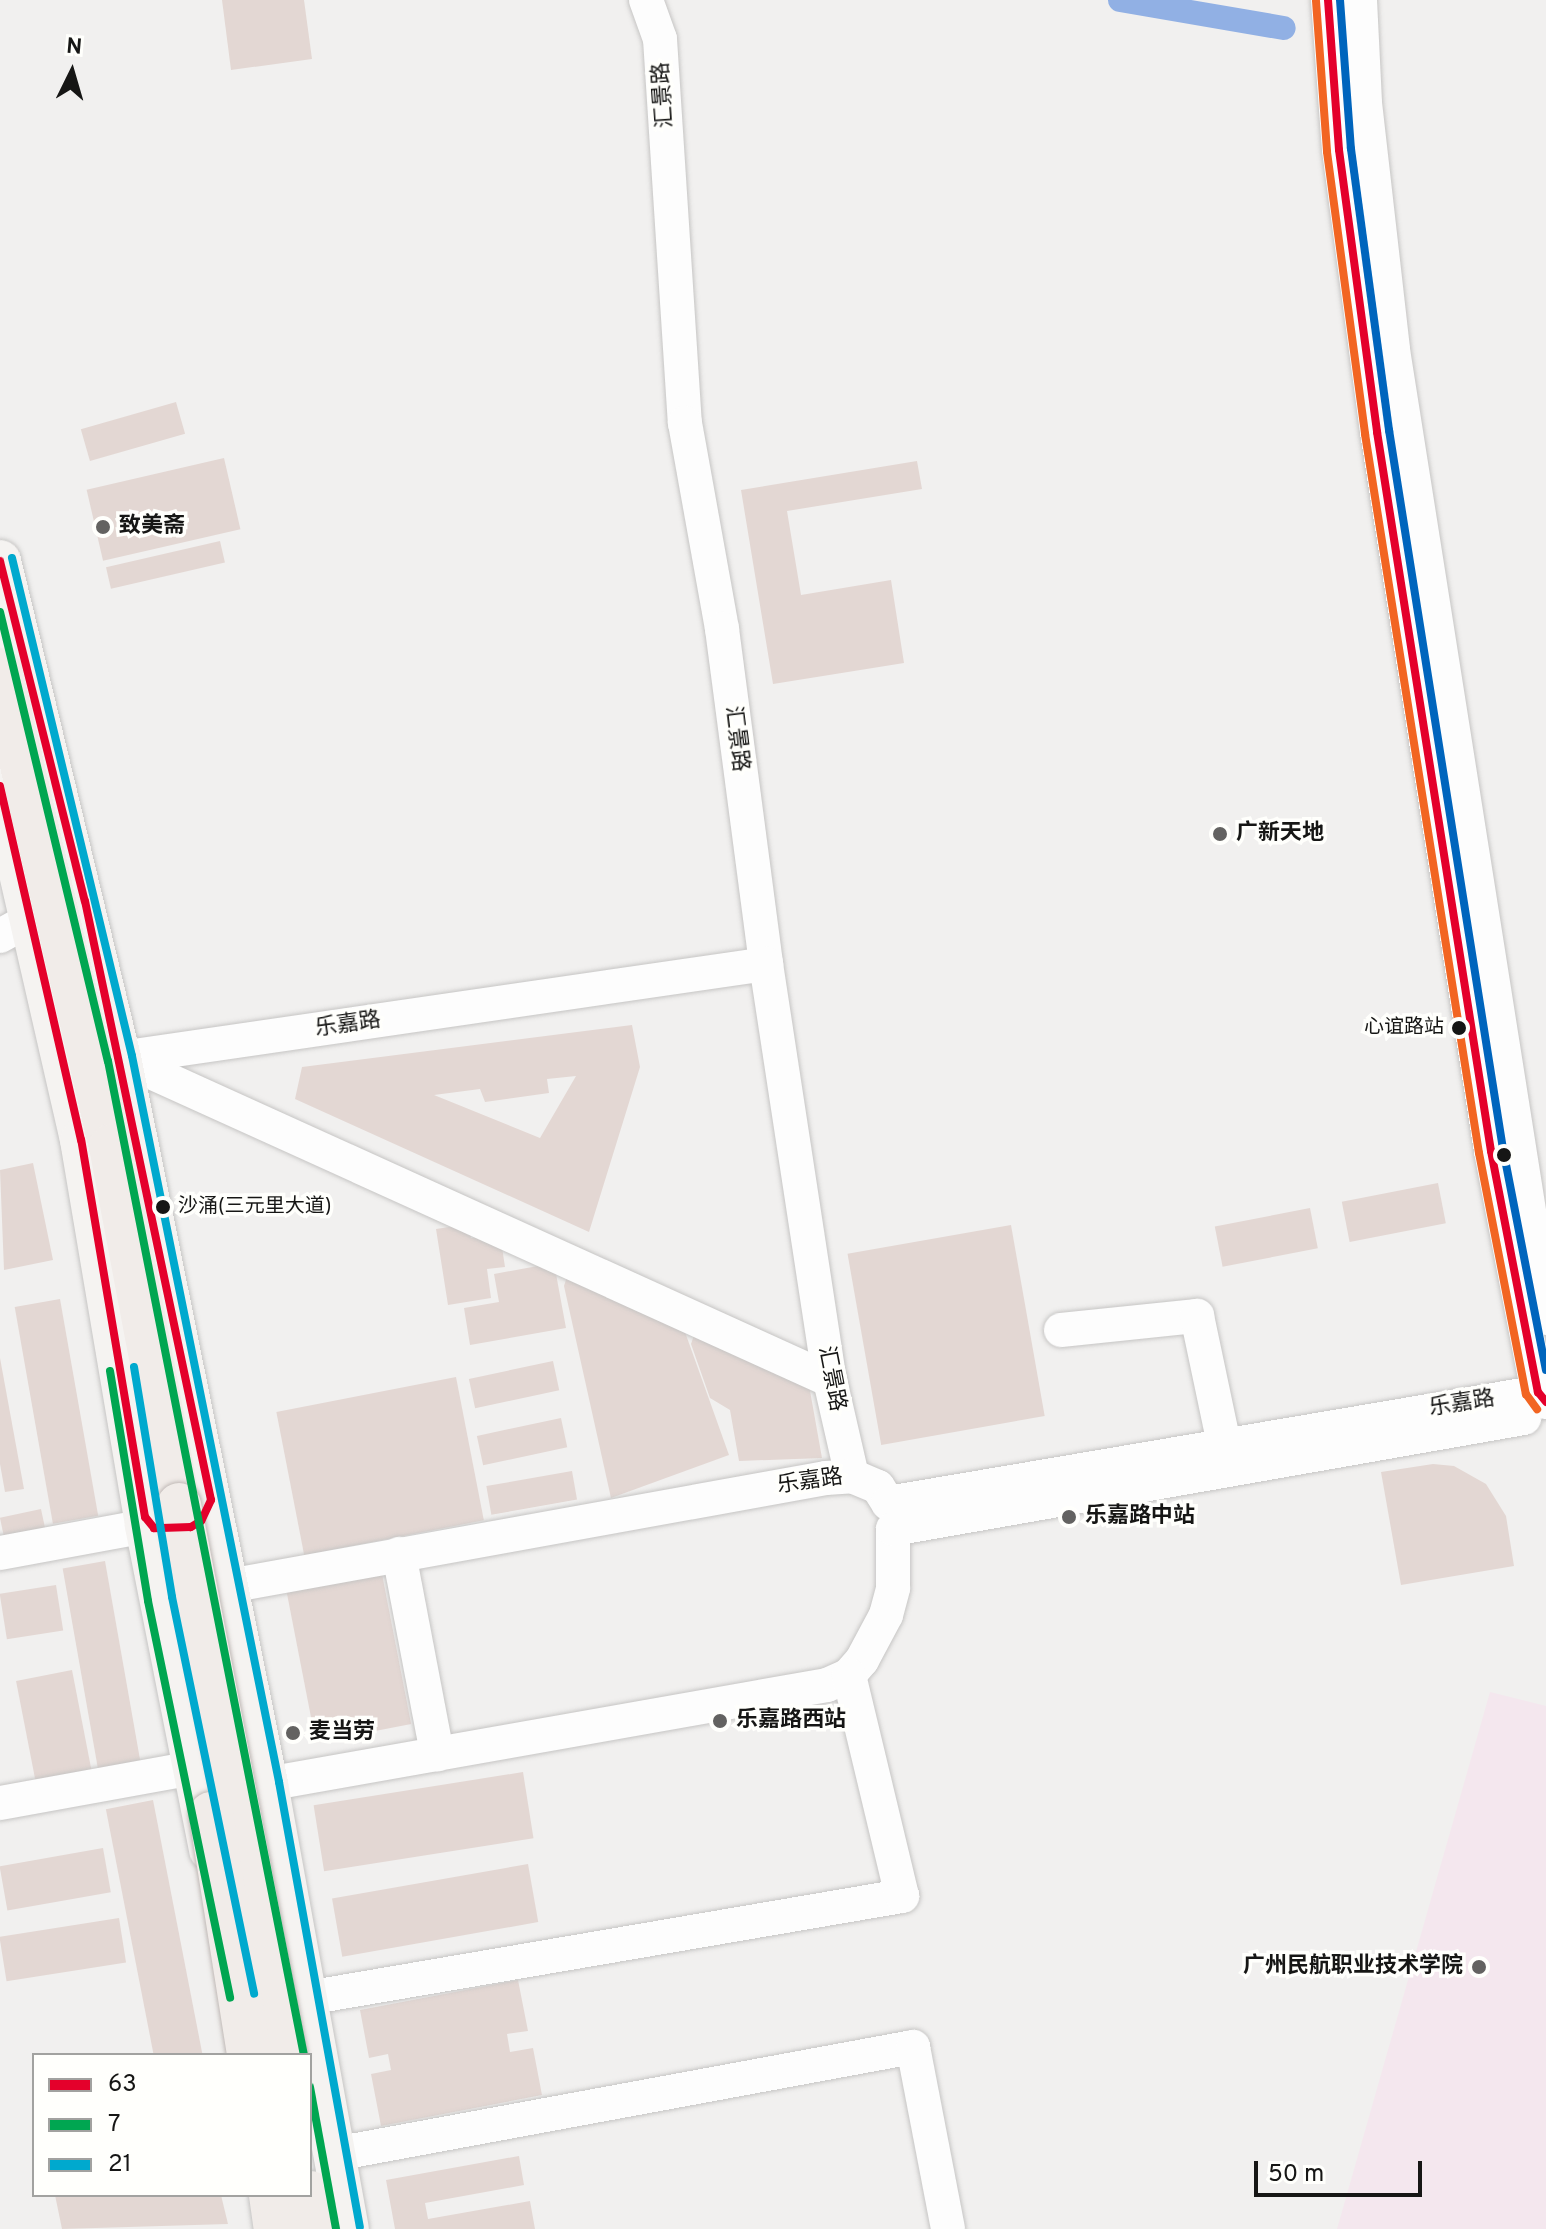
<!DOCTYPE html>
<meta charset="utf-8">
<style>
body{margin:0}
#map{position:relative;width:1546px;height:2229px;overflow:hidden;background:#f1f0ef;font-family:Overpass,"Noto Sans SC",sans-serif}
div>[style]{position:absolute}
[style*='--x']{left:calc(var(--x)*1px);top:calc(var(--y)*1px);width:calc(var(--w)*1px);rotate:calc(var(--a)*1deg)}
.education>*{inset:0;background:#f4e7ee}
.canal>*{height:24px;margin:-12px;padding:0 12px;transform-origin:12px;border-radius:12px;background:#91b0e4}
.building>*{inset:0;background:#e3d7d3;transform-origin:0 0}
.roads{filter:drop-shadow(0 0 2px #c6c5c4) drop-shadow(0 0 2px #c6c5c4)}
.minor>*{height:34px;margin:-17px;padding:0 17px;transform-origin:17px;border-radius:17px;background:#fdfdfd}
.major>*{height:42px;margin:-21px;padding:0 21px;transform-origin:21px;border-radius:21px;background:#f5f3f1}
.highway>*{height:44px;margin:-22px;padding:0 22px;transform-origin:22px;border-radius:22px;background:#f1ece9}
.bridges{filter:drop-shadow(0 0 2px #c0b9b6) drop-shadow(0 0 2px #c0b9b6)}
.highway-bridge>*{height:44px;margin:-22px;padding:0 22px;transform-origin:22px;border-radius:22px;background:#f1ece9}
.bus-1>*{height:8px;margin:-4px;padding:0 4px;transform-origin:4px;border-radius:4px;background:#e4002b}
.bus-2>*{height:8px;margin:-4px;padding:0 4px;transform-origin:4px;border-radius:4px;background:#00a651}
.bus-3>*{height:8px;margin:-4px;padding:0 4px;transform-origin:4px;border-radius:4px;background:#00a9ce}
.bus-4>*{height:8px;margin:-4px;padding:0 4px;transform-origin:4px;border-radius:4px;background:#f26522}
.bus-5>*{height:8px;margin:-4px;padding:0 4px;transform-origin:4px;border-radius:4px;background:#0065bd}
.dots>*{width:22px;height:22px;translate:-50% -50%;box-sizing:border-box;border:4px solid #fffffc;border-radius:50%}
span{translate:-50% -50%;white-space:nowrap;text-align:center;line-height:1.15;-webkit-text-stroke:7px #fffffc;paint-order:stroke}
.bus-label{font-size:20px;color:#161615}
.right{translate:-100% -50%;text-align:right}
.left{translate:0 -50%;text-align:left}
.street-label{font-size:22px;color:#161615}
.poi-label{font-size:22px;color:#161615;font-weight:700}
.legend{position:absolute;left:32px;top:2053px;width:280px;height:144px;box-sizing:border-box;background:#fffffc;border:2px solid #a2a2a0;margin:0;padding:10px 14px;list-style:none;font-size:24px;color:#161615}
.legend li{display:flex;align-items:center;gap:16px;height:40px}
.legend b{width:40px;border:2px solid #a2a2a0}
.north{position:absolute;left:32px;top:32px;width:80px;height:80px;-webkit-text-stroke:6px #fffffc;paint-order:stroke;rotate:5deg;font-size:22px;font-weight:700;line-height:32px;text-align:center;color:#161615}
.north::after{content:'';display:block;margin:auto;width:28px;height:36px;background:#161615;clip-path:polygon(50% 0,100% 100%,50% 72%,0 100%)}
.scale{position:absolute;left:1254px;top:2161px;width:168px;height:36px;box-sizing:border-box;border:4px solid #161615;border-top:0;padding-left:10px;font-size:24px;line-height:28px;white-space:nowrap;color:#161615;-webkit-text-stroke:6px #fffffc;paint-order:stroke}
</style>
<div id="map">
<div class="education">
<div style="clip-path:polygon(1490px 1692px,1546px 1706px,1546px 2229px,1337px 2229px)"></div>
</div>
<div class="canal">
<div style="--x:1120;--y:0;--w:166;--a:9.7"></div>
</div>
<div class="building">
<div style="clip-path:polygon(222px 0,304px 0,312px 59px,231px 70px)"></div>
<div style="left:176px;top:402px;width:33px;height:99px;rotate:74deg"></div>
<div style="left:224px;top:458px;width:73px;height:141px;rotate:77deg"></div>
<div style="clip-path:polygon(917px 461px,922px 489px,787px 511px,801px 595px,891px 580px,904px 663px,773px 684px,741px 490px)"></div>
<div style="left:220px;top:541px;width:22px;height:117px;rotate:77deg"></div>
<div style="clip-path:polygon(evenodd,632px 1025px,640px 1067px,589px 1232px,295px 1099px,302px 1067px,632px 1025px,576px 1076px,540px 1138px,434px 1095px,480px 1089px,485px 1102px,549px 1093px,547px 1079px,576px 1076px)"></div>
<div style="clip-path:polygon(33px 1163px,53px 1260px,4px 1270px,0 1170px)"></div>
<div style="left:1438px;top:1183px;width:41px;height:98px;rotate:79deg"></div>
<div style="left:1310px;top:1208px;width:41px;height:97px;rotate:79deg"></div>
<div style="clip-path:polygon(469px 1224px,471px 1238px,500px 1234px,505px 1267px,487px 1269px,491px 1298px,448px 1305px,436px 1229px)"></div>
<div style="left:1011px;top:1225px;width:194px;height:166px;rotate:80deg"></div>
<div style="clip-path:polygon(554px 1263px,566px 1328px,470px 1345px,464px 1308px,499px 1302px,494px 1274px)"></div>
<div style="clip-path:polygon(570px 1267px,680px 1318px,729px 1455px,611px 1498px,564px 1286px)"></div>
<div style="left:60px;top:1299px;width:220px;height:46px;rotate:80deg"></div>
<div style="clip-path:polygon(698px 1324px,807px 1374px,822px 1458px,739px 1461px,730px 1410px,710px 1398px,691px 1344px)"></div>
<div style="clip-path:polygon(0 1358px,24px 1489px,5px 1492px,0 1464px)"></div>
<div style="left:553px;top:1361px;width:30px;height:86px;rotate:78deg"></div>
<div style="left:456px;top:1377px;width:146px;height:183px;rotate:79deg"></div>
<div style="left:561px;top:1418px;width:30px;height:86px;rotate:78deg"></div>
<div style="clip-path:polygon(1433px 1464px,1454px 1466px,1486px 1484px,1506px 1516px,1514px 1566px,1401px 1585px,1381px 1472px)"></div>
<div style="left:572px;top:1471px;width:29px;height:87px;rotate:80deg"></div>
<div style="left:41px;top:1509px;width:30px;height:42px;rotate:78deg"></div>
<div style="left:105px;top:1561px;width:209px;height:43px;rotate:80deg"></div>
<div style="left:381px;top:1569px;width:158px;height:97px;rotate:79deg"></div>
<div style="left:56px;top:1585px;width:46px;height:57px;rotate:81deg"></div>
<div style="left:72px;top:1670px;width:113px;height:57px;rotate:79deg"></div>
<div style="left:523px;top:1772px;width:67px;height:212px;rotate:81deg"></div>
<div style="left:153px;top:1800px;width:259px;height:48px;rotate:79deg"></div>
<div style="left:103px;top:1848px;width:45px;height:105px;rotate:80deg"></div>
<div style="left:528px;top:1864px;width:59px;height:199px;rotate:80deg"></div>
<div style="left:119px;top:1918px;width:45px;height:121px;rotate:81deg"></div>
<div style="clip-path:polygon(518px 1980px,528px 2031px,507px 2034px,510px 2052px,533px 2048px,542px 2095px,381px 2126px,371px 2074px,391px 2070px,388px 2054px,369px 2058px,360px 2010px)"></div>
<div style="clip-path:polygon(519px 2156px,524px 2185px,425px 2203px,428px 2219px,530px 2201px,535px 2229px,395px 2229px,386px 2180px)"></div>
<div style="clip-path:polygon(55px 2195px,221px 2195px,228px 2224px,62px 2229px)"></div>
</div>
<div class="roads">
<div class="minor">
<div style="--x:646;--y:0;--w:41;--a:70.3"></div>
<div style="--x:660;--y:39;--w:385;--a:86.3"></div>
<div style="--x:685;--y:423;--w:209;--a:79.8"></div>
<div style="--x:722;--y:629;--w:338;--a:82.5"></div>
<div style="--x:766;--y:964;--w:421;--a:81.3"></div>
<div style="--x:830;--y:1380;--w:98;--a:77.1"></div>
<div style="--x:1328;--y:0;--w:150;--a:85.8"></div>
<div style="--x:1339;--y:150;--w:285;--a:82.3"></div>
<div style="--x:1377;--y:432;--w:728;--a:80.99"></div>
<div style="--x:1491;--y:1151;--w:246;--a:79"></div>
<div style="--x:1538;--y:1392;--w:13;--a:51"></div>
<div style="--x:1360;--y:0;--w:103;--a:87.2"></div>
<div style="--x:1365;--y:103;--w:249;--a:83.5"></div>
<div style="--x:1393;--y:350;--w:980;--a:81.02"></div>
<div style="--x:0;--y:936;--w:35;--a:-29"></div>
<div style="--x:120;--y:1058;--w:780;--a:24.4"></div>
<div style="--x:120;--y:1058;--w:653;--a:-8.28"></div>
<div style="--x:1061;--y:1330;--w:137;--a:-5.9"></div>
<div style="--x:1197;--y:1316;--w:131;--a:78.1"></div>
<div style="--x:0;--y:1553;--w:148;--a:-10.5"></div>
<div style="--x:399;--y:1554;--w:204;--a:79.2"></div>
<div style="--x:201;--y:1591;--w:635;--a:-10.25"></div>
<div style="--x:826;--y:1478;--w:26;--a:-4"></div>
<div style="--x:852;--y:1476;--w:28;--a:23"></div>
<div style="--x:878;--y:1487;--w:19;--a:58"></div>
<div style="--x:888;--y:1503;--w:667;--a:-9.66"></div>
<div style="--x:267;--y:1784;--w:569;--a:-10.03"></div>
<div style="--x:827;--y:1685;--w:24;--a:-24"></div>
<div style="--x:849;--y:1675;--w:20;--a:-49"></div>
<div style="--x:862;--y:1660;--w:51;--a:-61.9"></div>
<div style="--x:886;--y:1615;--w:28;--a:-75"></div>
<div style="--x:893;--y:1588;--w:59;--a:-90"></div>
<div style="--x:893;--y:1529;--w:641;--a:-9.98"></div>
<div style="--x:0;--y:1803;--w:196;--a:-10.3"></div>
<div style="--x:307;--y:1998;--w:604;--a:-9.73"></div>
<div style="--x:902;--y:1896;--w:227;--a:-103.5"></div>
<div style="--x:335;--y:2154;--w:588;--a:-10.49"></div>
<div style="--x:913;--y:2047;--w:185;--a:79.1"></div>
</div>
<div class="major">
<div style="--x:0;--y:561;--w:511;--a:76.43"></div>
<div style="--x:120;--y:1058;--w:741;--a:78.55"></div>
<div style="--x:267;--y:1784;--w:452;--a:79.7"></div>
<div style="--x:0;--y:786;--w:363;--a:77.1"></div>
<div style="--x:81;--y:1140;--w:391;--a:80.4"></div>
<div style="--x:146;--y:1526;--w:330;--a:78.8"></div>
</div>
<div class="highway">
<div style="--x:0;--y:670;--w:489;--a:76.9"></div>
<div style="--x:111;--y:1146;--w:365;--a:79.3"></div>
<div style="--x:310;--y:2193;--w:36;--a:81"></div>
<div style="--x:271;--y:2195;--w:34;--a:82"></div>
</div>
</div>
<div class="bridges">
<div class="highway-bridge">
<div style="--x:179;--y:1505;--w:560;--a:79.09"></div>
<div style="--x:211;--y:1814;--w:244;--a:81"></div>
</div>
</div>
<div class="bus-1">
<div style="--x:1328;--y:0;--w:150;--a:85.8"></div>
<div style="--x:1339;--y:150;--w:285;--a:82.3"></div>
<div style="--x:1377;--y:432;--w:728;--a:80.99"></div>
<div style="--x:1491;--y:1151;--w:246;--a:79"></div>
<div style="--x:1538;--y:1392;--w:13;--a:51"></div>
<div style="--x:0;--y:561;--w:350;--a:76"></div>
<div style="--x:85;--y:901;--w:612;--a:78.12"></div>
<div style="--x:211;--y:1500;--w:23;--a:115"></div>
<div style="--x:201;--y:1521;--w:12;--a:149"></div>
<div style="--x:191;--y:1527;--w:37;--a:178"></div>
<div style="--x:154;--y:1528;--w:14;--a:-129"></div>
<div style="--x:145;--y:1517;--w:382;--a:-99.6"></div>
<div style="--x:81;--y:1140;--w:363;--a:-102.9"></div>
</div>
<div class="bus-2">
<div style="--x:0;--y:612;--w:462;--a:76.5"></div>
<div style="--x:108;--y:1061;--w:1013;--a:78.85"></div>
<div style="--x:110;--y:1371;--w:233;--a:80.6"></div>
<div style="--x:148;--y:1601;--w:405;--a:78.3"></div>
<div style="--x:310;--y:2087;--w:144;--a:79.6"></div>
</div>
<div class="bus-3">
<div style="--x:12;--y:558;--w:512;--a:76.45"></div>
<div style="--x:132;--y:1056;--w:741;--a:78.55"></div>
<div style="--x:279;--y:1782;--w:452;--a:79.7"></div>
<div style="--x:134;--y:1367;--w:233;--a:80.6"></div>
<div style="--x:172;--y:1597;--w:405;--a:78.3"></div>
</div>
<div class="bus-4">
<div style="--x:1316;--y:1;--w:151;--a:85.8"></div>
<div style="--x:1327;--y:152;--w:285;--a:82.3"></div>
<div style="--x:1365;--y:434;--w:728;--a:80.99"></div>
<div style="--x:1479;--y:1153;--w:246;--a:79"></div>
<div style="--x:1526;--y:1394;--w:19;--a:54"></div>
</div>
<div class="bus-5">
<div style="--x:1340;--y:0;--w:149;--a:85.8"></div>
<div style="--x:1351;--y:149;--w:284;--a:82.3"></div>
<div style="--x:1389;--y:430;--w:728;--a:80.99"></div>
<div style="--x:1503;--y:1149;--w:225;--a:79"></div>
</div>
<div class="dots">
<div style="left:103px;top:527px;background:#636261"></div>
<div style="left:1220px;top:834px;background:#636261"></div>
<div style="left:1459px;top:1028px;background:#161615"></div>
<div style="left:1504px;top:1155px;background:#161615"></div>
<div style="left:163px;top:1207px;background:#161615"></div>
<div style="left:1069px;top:1517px;background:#636261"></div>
<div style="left:720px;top:1721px;background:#636261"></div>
<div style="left:293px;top:1733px;background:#636261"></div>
<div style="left:1479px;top:1967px;background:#636261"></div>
</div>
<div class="bus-label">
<span class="right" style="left:1444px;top:1028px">心谊路站</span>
<span class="left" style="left:178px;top:1207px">沙涌(三元里大道)</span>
</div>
<div class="street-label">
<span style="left:664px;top:95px;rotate:-94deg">汇景路</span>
<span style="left:736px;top:739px;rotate:83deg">汇景路</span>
<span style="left:348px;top:1025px;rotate:-8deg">乐嘉路</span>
<span style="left:831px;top:1379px;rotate:79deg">汇景路</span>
<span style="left:1462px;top:1404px;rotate:-9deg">乐嘉路</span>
<span style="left:810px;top:1482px;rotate:-8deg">乐嘉路</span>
</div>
<div class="poi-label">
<span class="left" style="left:119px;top:527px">致美斋</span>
<span class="left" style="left:1236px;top:834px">广新天地</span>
<span class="left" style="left:1085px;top:1517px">乐嘉路中站</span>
<span class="left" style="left:736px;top:1721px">乐嘉路西站</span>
<span class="left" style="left:309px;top:1733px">麦当劳</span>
<span class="right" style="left:1463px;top:1967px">广州民航职业技术学院</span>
</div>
<ul class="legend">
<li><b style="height:10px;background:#e4002b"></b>63</li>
<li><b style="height:10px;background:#00a651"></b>7</li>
<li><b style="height:10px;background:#00a9ce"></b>21</li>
</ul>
<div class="north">N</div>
<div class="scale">50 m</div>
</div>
